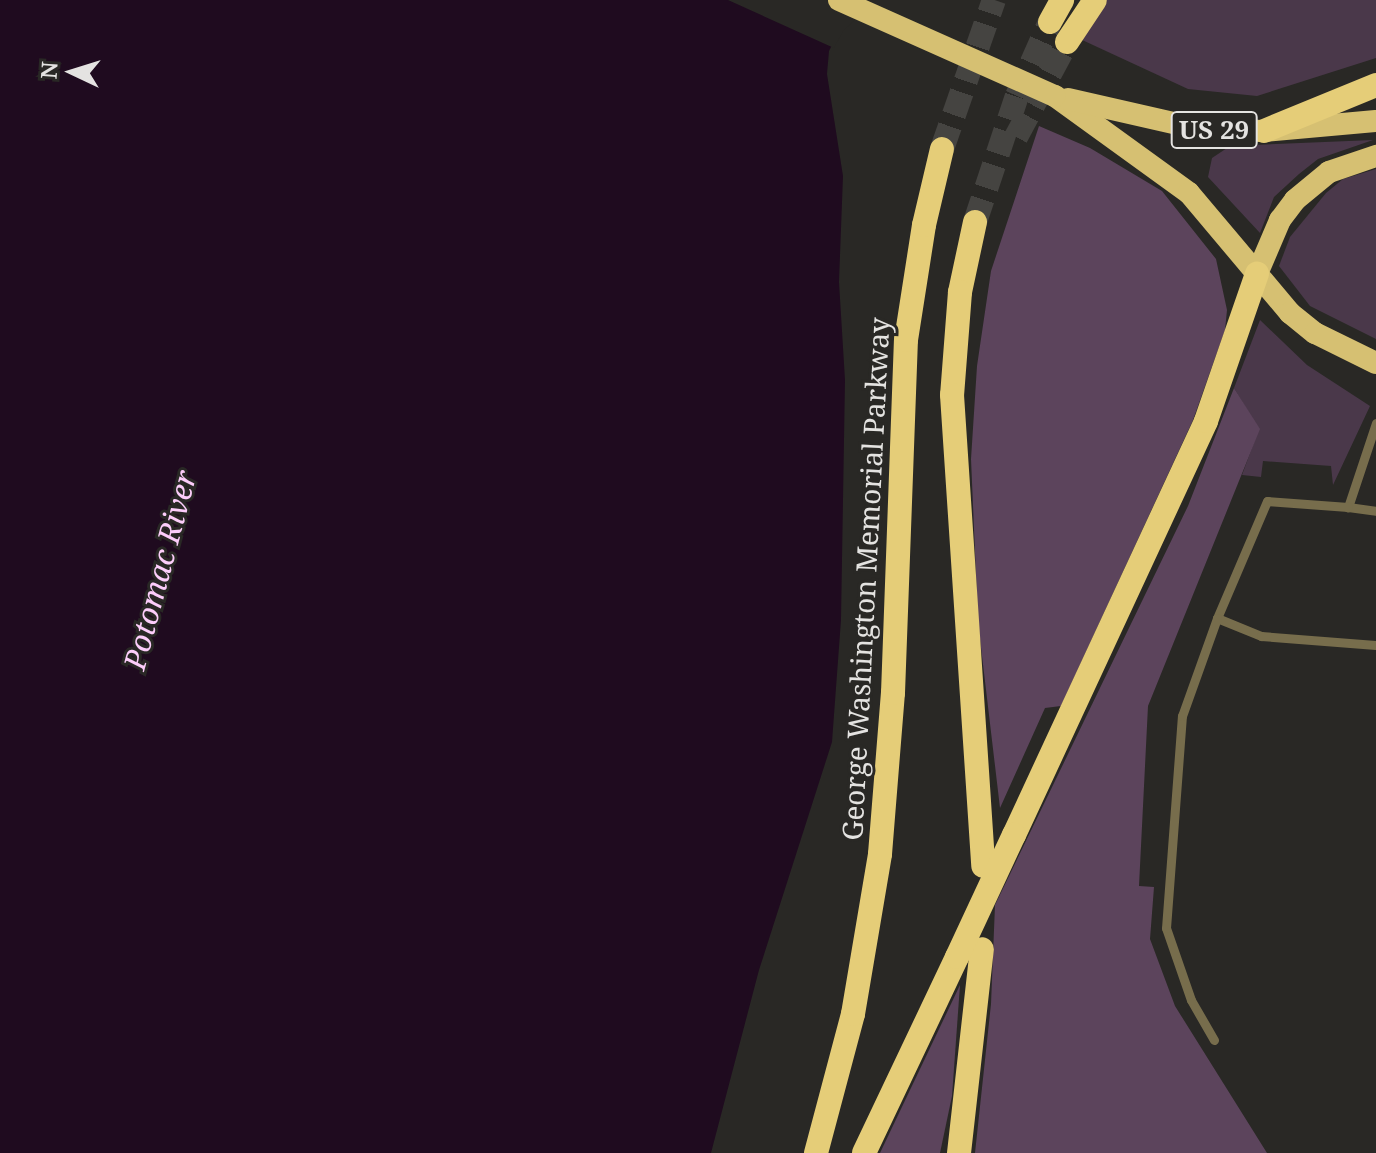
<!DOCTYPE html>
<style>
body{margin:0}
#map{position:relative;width:1376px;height:1153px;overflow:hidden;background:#292825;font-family:"Noto Serif",serif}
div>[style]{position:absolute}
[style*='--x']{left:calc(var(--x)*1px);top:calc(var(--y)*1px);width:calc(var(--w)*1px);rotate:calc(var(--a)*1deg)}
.green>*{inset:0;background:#4a384a}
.forest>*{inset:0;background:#5c445c}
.water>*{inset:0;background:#1f0b1f}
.pier>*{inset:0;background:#292825}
.motorway-tunnel>*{height:24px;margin-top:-12px;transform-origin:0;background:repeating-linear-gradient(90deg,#454441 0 24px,transparent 0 36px)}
.service>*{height:9px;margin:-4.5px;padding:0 4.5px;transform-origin:4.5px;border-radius:4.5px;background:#776d4c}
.trunk>*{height:22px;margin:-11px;padding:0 11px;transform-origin:11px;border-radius:11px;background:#d6c072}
.motorway>*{height:24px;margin:-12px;padding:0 12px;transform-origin:12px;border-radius:12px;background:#e5cd78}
.trunk-bridge>*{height:22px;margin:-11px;padding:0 11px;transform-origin:11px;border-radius:11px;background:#d6c072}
.motorway-bridge>*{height:24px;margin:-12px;padding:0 12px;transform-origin:12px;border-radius:12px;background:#e5cd78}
span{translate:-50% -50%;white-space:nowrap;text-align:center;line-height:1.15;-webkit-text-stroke:6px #292825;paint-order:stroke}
.shield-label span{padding:2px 6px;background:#292825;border:2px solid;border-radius:6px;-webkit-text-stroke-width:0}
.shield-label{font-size:26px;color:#e4e3e1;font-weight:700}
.street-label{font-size:28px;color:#e4e3e1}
.water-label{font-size:30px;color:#fccdfa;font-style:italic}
.north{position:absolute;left:32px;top:32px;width:80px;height:80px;-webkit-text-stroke:6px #292825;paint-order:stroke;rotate:274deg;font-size:22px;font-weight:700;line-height:32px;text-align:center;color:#e4e3e1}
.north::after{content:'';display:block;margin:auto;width:28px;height:36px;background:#e4e3e1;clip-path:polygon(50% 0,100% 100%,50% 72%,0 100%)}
</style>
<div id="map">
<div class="green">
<div style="clip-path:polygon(1106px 0,1376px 0,1376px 58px,1257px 96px,1188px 89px,1080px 39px)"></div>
<div style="clip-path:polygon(1373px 140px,1318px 159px,1299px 174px,1274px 197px,1260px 233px,1208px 177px,1212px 158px,1230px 146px)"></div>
<div style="clip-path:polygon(1376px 169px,1376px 339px,1310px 306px,1279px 266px,1290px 237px,1326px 193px,1343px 179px)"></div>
<div style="clip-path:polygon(1260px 320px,1307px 365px,1370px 406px,1333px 485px,1331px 466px,1263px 461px,1261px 477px,1242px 475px,1259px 429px,1234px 388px)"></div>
</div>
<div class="forest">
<div style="clip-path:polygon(1039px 126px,1090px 148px,1162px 191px,1216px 259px,1227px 310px,1225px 330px,1193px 420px,1061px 706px,1045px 708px,1000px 808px,978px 622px,971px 459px,977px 366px,991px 271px)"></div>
<div style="clip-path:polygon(1234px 388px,1260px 429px,1148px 706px,1139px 886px,1154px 887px,1150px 939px,1175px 1006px,1267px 1153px,975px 1153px,991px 1004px,995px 905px,1188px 506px)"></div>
<div style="clip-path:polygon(960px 985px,952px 1096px,940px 1153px,880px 1153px)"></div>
</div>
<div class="water">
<div style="clip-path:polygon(0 0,872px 0,840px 29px,829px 51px,827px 74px,843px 176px,839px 282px,845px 380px,841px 620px,832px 742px,759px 970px,711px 1153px,0 1153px)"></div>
</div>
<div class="pier">
<div style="clip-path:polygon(728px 0,876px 0,843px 31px,834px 48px)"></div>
</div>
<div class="motorway-tunnel">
<div style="--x:1016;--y:137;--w:108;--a:-61.8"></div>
<div style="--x:942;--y:149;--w:158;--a:-70.8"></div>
<div style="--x:975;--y:222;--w:133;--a:-71.6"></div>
<div style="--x:1017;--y:96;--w:81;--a:-66"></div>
</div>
<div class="service">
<div style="--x:1376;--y:423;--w:89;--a:108.4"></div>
<div style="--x:1348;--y:507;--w:28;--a:8"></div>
<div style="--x:1348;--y:507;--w:81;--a:-175.8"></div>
<div style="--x:1267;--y:501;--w:127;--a:113.1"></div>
<div style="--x:1217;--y:618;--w:48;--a:22.2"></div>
<div style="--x:1261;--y:636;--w:115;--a:4.5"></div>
<div style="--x:1214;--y:1040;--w:46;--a:-119.9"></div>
<div style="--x:1191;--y:1000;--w:76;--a:-109.1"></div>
<div style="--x:1166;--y:928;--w:213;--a:-85.7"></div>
<div style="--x:1182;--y:716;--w:104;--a:-70.3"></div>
</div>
<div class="trunk">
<div style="--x:1055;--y:96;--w:165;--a:35.9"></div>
<div style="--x:1189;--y:193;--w:157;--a:49.9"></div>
<div style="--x:1290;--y:313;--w:32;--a:39"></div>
<div style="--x:1315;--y:333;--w:68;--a:26.2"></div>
<div style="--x:1068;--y:99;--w:135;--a:12.8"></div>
<div style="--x:1200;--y:129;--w:64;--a:1.8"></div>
<div style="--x:1264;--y:131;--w:112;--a:-5.1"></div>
<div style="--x:1257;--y:274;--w:59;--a:-66.9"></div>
<div style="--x:1280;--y:220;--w:25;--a:-53"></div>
<div style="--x:1295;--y:200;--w:44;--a:-39.5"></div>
<div style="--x:1329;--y:172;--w:50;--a:-18.8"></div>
</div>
<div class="motorway">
<div style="--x:1050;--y:22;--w:25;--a:-61"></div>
<div style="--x:1067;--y:42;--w:50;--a:-56.3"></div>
<div style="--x:1264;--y:131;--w:121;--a:-22.3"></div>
<div style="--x:975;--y:222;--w:72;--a:102.1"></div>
<div style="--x:960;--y:292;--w:103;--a:94.4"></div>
<div style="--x:952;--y:395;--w:472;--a:86.2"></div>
<div style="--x:1014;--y:835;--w:456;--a:-65.1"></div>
<div style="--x:1206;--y:421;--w:156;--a:-70.9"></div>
<div style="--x:816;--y:1153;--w:144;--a:-75.1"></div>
<div style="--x:853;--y:1014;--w:162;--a:-80.4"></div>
<div style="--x:880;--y:854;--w:162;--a:-85.4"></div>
<div style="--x:893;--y:693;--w:353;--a:-87.9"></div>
<div style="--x:906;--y:340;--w:116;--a:-81.1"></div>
<div style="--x:924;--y:225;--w:78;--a:-76.7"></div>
<div style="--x:864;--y:1153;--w:217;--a:-64.6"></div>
<div style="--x:959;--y:1153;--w:205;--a:-83.6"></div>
</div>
<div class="trunk-bridge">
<div style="--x:839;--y:0;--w:236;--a:24"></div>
</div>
<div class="motorway-bridge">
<div style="--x:957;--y:957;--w:135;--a:-65"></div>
</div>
<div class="shield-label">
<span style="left:1214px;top:130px">US 29</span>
</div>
<div class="street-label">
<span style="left:865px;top:579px;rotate:-87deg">George Washington Memorial Parkway</span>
</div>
<div class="water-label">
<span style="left:160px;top:570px;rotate:-75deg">Potomac River</span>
</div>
<div class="north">N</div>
</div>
